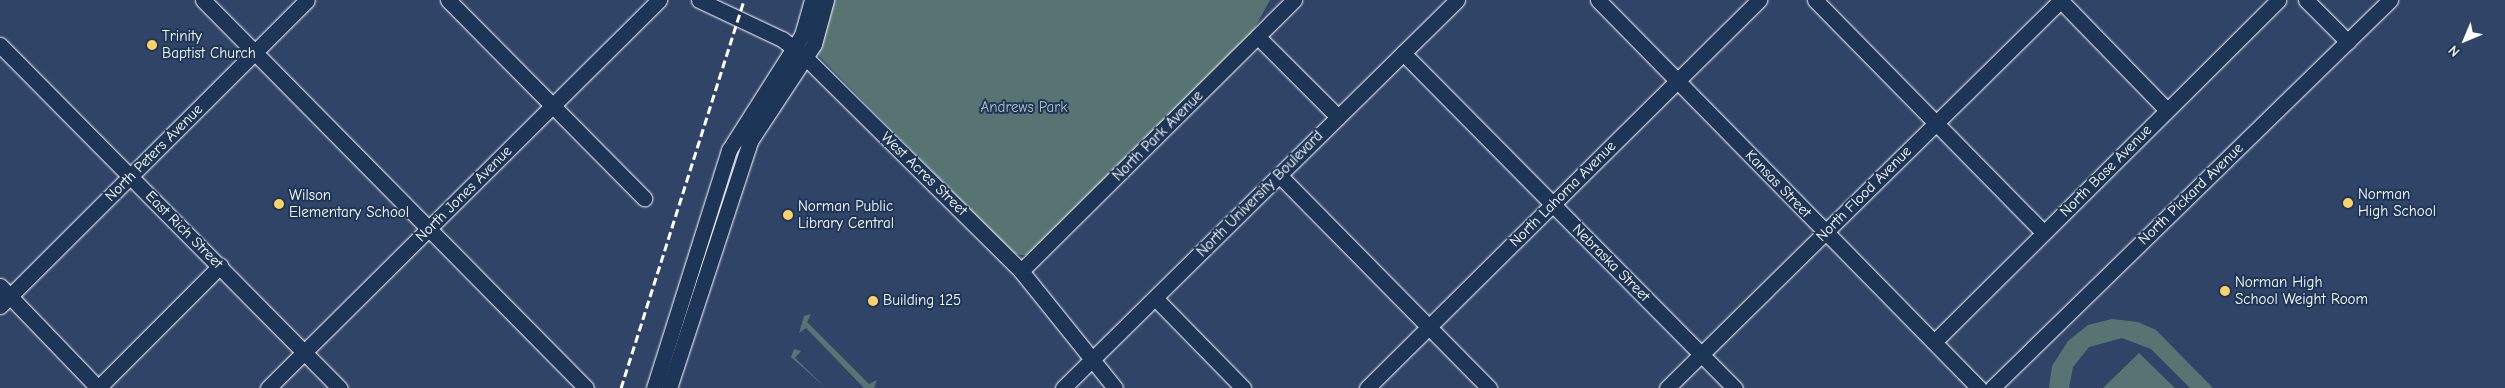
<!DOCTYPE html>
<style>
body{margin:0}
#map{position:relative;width:2505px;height:388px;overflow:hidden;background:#304468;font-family:"Comic Neue",sans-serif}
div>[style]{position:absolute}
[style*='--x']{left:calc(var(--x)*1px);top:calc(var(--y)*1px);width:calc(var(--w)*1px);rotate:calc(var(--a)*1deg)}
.green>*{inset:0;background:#587472}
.roads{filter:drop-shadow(0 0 1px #fff) drop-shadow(0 0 1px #fff)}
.minor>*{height:15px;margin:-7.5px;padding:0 7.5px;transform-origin:7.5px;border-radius:7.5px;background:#1d3557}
.rail>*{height:3px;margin-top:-1.5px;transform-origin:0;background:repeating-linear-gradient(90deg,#fff 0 8px,transparent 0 12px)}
.dots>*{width:14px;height:14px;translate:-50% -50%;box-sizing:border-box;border:2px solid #1d3557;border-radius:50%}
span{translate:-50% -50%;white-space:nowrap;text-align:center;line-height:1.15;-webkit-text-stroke:4px #1d3557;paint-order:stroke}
.poi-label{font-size:15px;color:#fff}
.left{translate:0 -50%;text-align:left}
.park-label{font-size:15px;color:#b4c0c0}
.street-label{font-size:15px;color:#fff}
.north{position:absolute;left:2440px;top:15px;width:50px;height:50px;-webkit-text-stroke:4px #1d3557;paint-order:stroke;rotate:225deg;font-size:14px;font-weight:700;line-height:20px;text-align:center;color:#fff}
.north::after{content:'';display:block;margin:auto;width:18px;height:22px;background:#fff;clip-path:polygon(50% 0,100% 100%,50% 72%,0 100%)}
</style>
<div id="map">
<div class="green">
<div style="clip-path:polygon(829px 0,1270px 0,1252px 33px,1029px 255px,1020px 255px,1013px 253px,817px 54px)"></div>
<div style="clip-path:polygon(811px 314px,807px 322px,869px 384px,877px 380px,874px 388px,864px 388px,806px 328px,799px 333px,804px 316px)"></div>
<div style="clip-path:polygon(2112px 319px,2138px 322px,2156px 330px,2213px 388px,2190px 388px,2151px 349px,2122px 338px,2089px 347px,2073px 367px,2069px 388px,2049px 388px,2052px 366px,2068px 341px,2088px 325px)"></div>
<div style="clip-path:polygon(794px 349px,801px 351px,795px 358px,826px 388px,791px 357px)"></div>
<div style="clip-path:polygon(2139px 353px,2175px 388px,2103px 388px)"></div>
</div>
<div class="roads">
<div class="minor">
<div style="--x:203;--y:0;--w:545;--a:45.37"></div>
<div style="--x:448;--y:0;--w:279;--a:45.3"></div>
<div style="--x:699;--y:0;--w:92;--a:25.2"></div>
<div style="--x:782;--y:39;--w:29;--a:38"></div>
<div style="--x:805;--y:57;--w:304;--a:44.7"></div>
<div style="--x:1021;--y:271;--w:150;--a:51.2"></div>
<div style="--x:1598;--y:0;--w:544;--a:45.52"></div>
<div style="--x:1815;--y:0;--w:325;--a:45.5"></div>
<div style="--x:2060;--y:0;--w:153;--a:45.8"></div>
<div style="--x:2306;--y:0;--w:59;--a:45"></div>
<div style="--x:1258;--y:37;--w:113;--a:45"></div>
<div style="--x:0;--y:45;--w:483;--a:45.3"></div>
<div style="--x:1403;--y:53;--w:472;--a:45.3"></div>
<div style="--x:1280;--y:176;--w:298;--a:45.4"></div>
<div style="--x:1021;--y:271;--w:385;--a:-44.8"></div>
<div style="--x:0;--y:286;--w:141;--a:46.1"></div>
<div style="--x:98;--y:388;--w:173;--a:-45"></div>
<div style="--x:1155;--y:298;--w:126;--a:45.6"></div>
<div style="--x:0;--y:306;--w:433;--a:-44.9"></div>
<div style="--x:1934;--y:342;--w:485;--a:-44.8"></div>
<div style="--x:268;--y:388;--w:551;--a:-44.78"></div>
<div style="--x:654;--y:388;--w:250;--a:-72.5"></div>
<div style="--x:729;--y:150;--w:136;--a:-57.6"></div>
<div style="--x:802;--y:35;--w:36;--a:-74"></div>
<div style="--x:669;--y:388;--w:260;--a:-71.8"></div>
<div style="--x:750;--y:141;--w:116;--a:-56.6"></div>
<div style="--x:814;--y:44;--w:46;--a:-74.7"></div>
<div style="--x:1063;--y:388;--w:553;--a:-44.56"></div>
<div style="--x:1367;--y:388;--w:552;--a:-44.71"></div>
<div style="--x:1667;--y:388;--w:553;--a:-44.56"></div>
<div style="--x:1992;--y:388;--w:556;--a:-44.27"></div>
</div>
</div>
<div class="rail">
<div style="--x:621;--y:388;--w:407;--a:-72.4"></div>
</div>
<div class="dots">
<div style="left:152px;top:45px;background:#ffd166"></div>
<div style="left:2348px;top:203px;background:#ffd166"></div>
<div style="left:279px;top:204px;background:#ffd166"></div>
<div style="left:788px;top:215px;background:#ffd166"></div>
<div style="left:2225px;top:291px;background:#ffd166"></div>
<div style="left:873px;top:301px;background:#ffd166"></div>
</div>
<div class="poi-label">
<span class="left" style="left:162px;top:45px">Trinity<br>Baptist Church</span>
<span class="left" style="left:2358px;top:203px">Norman<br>High School</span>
<span class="left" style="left:289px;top:204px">Wilson<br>Elementary School</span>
<span class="left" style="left:798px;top:215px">Norman Public<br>Library Central</span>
<span class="left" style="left:2235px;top:291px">Norman High<br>School Weight Room</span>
<span class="left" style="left:883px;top:301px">Building 125</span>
</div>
<div class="park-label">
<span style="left:1024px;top:108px">Andrews Park</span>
</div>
<div class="street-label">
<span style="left:1158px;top:136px;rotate:-45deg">North Park Avenue</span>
<span style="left:154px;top:153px;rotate:-45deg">North Peters Avenue</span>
<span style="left:2106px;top:171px;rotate:-45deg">North Base Avenue</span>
<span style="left:924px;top:174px;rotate:44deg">West Acres Street</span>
<span style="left:1778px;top:184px;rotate:46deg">Kansas Street</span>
<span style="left:464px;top:194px;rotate:-45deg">North Jones Avenue</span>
<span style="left:1260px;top:194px;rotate:-45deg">North University Boulevard</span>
<span style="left:1563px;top:194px;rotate:-45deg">North Lahoma Avenue</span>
<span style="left:1864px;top:194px;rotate:-45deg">North Flood Avenue</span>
<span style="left:2191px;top:194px;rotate:-44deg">North Pickard Avenue</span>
<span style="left:184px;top:230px;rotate:45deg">East Rich Street</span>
<span style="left:1611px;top:263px;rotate:45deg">Nebraska Street</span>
</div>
<div class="north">N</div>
</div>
